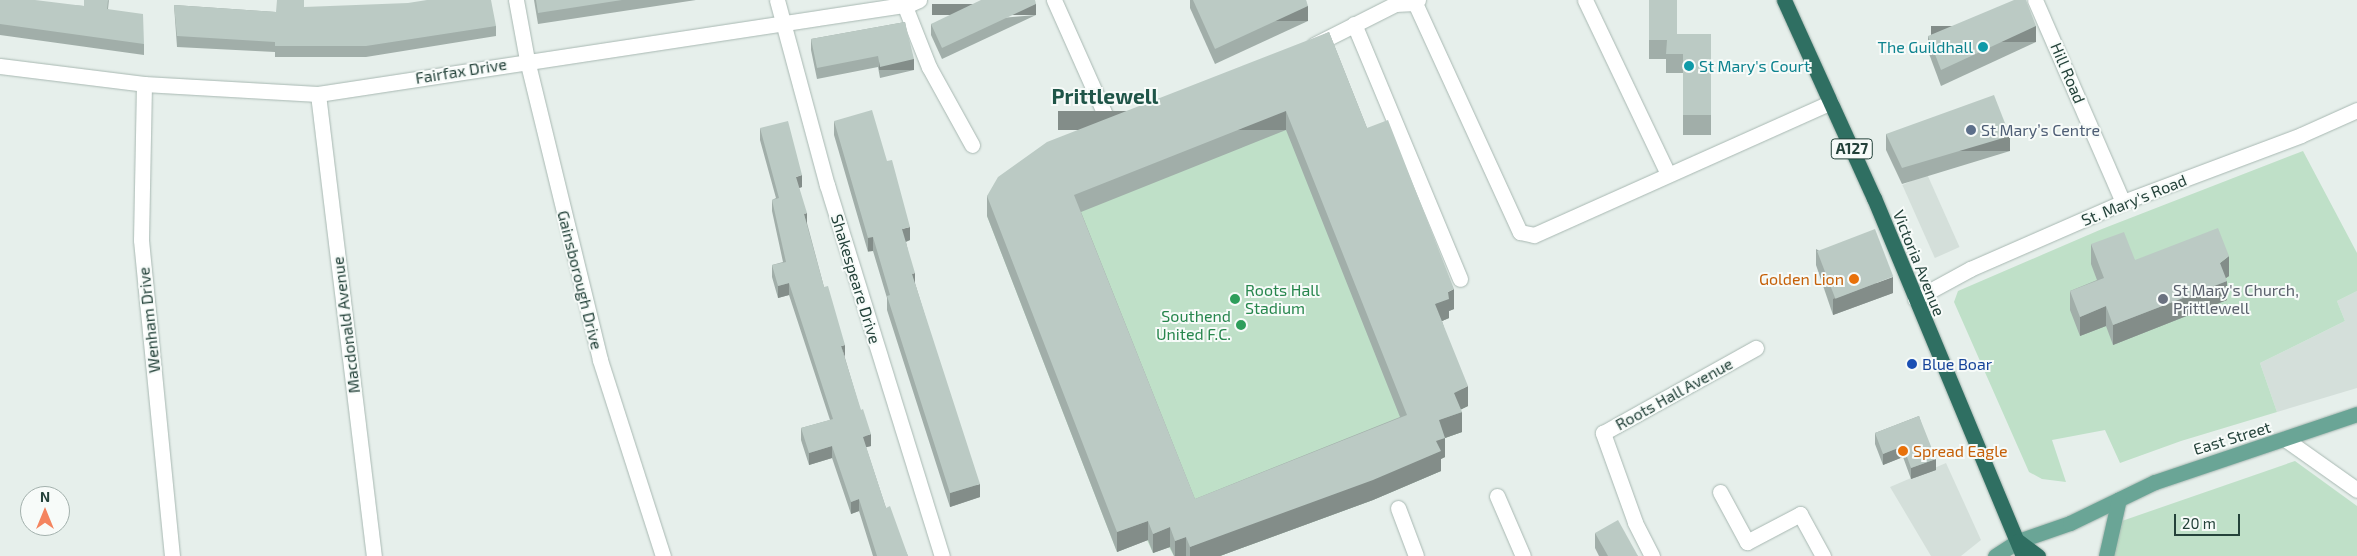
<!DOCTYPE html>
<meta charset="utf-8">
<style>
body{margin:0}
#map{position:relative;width:2357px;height:556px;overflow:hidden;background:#e6efeb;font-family:"Exo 2",sans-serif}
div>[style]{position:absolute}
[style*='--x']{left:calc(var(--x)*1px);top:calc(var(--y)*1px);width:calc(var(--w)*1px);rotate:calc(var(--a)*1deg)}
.built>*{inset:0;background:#d4dfda;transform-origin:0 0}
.green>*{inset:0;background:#bfe0c8}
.roads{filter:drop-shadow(0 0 1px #a8b8b2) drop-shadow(0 0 1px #a8b8b2)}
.minor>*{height:15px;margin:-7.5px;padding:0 7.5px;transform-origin:7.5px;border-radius:7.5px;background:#fff}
.major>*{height:15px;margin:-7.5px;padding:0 7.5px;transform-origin:7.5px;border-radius:7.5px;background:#6aa596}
.highway>*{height:15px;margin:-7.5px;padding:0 7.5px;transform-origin:7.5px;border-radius:7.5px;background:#2f6f62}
.wall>*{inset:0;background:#a1aea9}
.shaded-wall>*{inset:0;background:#838d89;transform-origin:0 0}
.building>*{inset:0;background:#bbcac4;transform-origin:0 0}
.dots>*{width:14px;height:14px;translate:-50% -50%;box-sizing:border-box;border:2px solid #f7fbf9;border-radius:50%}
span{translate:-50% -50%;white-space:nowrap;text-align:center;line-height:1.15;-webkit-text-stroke:4px #f7fbf9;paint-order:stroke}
.shield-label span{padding:1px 4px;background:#f7fbf9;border:1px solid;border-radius:4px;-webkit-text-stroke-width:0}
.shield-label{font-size:15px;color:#24423a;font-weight:700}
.culture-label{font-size:16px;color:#0d838f}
.right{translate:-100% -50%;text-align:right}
.left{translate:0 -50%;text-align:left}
.street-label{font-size:16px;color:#24423a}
.service-label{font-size:16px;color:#4e5e75}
.food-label{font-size:16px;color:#c56008}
.leisure-label{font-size:16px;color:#27864d}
.worship-label{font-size:16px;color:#5b616d}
.transit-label{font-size:16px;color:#164399}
.district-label{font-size:21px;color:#1f5548;font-weight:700}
.north{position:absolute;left:20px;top:486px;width:50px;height:50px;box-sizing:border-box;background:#f7fbf9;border:1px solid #a3b1ad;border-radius:50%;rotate:0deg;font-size:14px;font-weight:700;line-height:20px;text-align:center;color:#24423a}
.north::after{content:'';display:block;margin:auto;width:18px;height:22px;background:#f4845f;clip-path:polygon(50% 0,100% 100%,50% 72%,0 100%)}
.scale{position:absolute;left:2174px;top:514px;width:66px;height:22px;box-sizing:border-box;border:2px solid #24423a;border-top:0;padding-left:6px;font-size:15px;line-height:18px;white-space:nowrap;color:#24423a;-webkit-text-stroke:4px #f7fbf9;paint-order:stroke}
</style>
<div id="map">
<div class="built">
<div style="left:1927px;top:174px;width:80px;height:27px;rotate:66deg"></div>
<div style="clip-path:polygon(2357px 291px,2357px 388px,2277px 412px,2260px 363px,2345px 321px,2337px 301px)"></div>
<div style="clip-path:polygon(1946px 463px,1981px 540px,1961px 556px,1931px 556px,1890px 487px)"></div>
</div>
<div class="green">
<div style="clip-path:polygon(1281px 73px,1454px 309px,1448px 311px,1449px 318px,1435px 324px,1468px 406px,1454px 413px,1462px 432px,1439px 440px,1445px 457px,1436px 460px,1441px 471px,1373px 500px,1220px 556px,1174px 556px,1169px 547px,1153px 553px,1147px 540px,1117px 552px,987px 216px,998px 196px)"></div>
<div style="clip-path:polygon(2303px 151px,2357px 253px,2357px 291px,2337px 301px,2345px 321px,2260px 363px,2277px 412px,2181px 441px,2120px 463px,2105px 430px,2052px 440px,2066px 482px,2042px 479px,2029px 472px,1954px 302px,1958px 291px,2102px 229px)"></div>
<div style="clip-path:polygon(2295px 461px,2357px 506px,2357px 556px,2114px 556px,2119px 522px)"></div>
</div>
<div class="roads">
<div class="minor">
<div style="--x:516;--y:0;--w:61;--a:79.6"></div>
<div style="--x:527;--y:60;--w:309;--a:76.3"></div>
<div style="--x:600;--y:360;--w:206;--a:72.2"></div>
<div style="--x:777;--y:0;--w:192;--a:74.9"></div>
<div style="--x:827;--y:185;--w:388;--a:72.8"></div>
<div style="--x:1054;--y:0;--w:140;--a:66"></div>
<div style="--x:1111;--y:128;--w:12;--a:-24"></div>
<div style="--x:1418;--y:0;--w:4;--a:135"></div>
<div style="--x:1415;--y:3;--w:252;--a:65.4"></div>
<div style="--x:1520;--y:232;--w:14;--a:12"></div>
<div style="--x:1534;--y:235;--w:325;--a:-24.1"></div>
<div style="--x:1585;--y:0;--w:193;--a:64.5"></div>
<div style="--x:2035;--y:0;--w:220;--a:66.5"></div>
<div style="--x:904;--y:4;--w:68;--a:68.4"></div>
<div style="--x:929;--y:67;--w:89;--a:61.1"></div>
<div style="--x:1354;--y:24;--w:276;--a:67.4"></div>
<div style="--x:1314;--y:45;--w:91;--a:-26.8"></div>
<div style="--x:1395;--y:4;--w:20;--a:-3"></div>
<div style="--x:0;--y:66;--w:145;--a:7.1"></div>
<div style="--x:144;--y:84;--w:174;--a:3.3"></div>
<div style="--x:318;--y:94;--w:599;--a:-8.64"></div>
<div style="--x:910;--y:4;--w:10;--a:-24"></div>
<div style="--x:144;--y:84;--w:156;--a:91.1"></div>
<div style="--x:141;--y:240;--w:318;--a:84.4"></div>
<div style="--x:318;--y:94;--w:465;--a:83.1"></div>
<div style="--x:1915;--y:299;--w:63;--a:-28.6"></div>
<div style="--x:1970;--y:269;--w:167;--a:-23.6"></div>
<div style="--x:2123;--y:202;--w:190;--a:-20.6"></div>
<div style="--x:2301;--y:135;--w:61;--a:-24.1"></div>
<div style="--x:2285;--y:439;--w:88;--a:35.3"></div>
<div style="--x:1720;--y:492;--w:57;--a:61.6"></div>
<div style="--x:1747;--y:542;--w:60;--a:-27.8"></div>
<div style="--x:1800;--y:514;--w:48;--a:61.3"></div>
<div style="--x:1497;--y:496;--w:65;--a:66.6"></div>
<div style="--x:1398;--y:508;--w:51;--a:69.4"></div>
<div style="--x:1652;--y:556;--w:38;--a:-117"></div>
<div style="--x:1635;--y:522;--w:95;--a:-109.8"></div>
<div style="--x:1603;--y:433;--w:175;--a:-29.1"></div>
</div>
<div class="major">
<div style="--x:1995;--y:556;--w:27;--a:-33"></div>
<div style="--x:2018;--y:541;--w:55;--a:-19.1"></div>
<div style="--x:2070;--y:523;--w:94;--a:-25.8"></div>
<div style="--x:2155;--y:482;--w:213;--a:-18.6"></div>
<div style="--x:2106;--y:556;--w:58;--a:-77.2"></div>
</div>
<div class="highway">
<div style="--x:1784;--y:0;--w:217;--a:65.6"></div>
<div style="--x:1874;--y:198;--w:388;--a:67.4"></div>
<div style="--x:2018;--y:541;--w:25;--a:37"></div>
</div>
</div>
<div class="wall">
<div style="clip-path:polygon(0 0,84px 6px,109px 0,108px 9px,144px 44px,144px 55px,0 35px)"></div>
<div style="clip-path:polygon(534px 0,696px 0,538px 24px)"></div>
<div style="clip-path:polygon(1190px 0,1306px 0,1308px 21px,1215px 64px,1190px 8px)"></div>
<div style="clip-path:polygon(1649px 0,1677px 34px,1711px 34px,1711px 135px,1683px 135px,1683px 73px,1666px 73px,1666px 59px,1649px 59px)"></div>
<div style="clip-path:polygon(174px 5px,276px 12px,304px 7px,496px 26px,496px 36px,366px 57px,275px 57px,275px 52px,177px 47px)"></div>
<div style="clip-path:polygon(1036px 15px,942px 59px,931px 35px,931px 24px)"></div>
<div style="clip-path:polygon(905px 22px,914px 70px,880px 78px,878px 67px,817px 79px,811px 50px,811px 39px)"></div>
<div style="clip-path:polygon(evenodd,1329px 32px,1367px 128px,1454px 309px,1449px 311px,1449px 318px,1442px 321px,1468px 406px,1461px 409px,1462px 432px,1445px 438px,1445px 457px,1441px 459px,1441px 471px,1373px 500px,1220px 556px,1174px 556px,1170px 547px,1153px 553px,1148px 540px,1117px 552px,987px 216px,987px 196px,1329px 32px,1286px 130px,1400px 417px,1195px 499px,1081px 212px,1286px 130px)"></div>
<div style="clip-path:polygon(1928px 36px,2036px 42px,1941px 86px,1928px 51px)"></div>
<div style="clip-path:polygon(834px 121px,910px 240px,906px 242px,915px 283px,980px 497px,950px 507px,887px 310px,887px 298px,873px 251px,868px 252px,834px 135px)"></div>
<div style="clip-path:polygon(760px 128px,802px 187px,799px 188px,807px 223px,824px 287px,871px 446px,866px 447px,886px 508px,908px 556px,873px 556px,859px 511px,851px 514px,832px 458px,809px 465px,801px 440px,801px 428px,830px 420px,789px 295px,778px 298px,772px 277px,772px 265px,783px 262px,772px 211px,772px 200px,776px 198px,760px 140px)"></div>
<div style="clip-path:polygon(1886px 134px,2010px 151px,1902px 184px,1886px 150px)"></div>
<div style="clip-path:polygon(2091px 244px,2135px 260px,2229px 276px,2226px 278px,2227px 300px,2113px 345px,2106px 326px,2080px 336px,2070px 310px,2070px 291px,2097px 280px,2091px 264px)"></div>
<div style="clip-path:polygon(1816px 249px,1893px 293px,1833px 315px,1816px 265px)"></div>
<div style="clip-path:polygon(1919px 416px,1936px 470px,1911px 479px,1903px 457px,1883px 465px,1875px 444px,1875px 433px)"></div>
<div style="clip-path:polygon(1595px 533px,1638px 556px,1599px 556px,1595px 548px)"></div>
</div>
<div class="shaded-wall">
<div style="left:1036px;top:4px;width:11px;height:104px;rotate:90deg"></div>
<div style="left:1308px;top:6px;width:15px;height:102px;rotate:90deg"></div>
<div style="left:2036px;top:26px;width:16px;height:105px;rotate:90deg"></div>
<div style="left:914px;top:59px;width:11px;height:35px;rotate:90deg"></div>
<div style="left:1286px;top:111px;width:19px;height:228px;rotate:90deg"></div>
<div style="left:2010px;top:136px;width:15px;height:113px;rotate:90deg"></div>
<div style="clip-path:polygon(802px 175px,802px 187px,796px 189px,796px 177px)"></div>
<div style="clip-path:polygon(807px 213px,807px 225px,804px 214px)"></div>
<div style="clip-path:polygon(910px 227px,910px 240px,902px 243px,902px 229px)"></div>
<div style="left:873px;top:237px;width:14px;height:5px;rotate:90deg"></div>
<div style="clip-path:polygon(2229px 256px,2229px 276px,2220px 282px,2220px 263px)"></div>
<div style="clip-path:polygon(915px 273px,915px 287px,912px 274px)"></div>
<div style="clip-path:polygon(1893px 277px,1893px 293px,1833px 315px,1833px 299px)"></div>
<div style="clip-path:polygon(2227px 281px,2227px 300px,2113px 345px,2113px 325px)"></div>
<div style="clip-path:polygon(789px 283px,789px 295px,778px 298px,778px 286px)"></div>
<div style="clip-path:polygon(1454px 289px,1454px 309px,1449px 311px,1449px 318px,1435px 324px,1435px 304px,1448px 292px)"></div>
<div style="clip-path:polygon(2106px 306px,2106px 326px,2080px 336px,2080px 317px)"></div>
<div style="clip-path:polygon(845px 345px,845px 357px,841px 346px)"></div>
<div style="clip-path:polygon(1468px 386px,1468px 406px,1454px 413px,1454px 393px)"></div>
<div style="clip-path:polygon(1462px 412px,1462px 432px,1445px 438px,1445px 457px,1441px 459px,1441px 471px,1373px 500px,1220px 556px,1190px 556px,1190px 547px,1436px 441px,1439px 420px)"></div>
<div style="clip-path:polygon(871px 434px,871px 446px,863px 448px,863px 437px)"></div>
<div style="clip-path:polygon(832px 446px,832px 458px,809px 465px,809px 453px)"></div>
<div style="clip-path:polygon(1903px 446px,1903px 457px,1883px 465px,1883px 454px)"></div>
<div style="clip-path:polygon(1936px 459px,1936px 470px,1911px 479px,1911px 468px)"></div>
<div style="clip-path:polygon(980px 484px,980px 497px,950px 507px,950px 493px)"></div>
<div style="clip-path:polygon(859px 499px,859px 511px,851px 514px,851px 502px)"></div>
<div style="clip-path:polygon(1148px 521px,1148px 540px,1117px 552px,1117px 532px)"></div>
<div style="clip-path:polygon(1170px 527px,1170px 547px,1153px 553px,1153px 534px)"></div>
<div style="clip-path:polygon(1186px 537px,1186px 556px,1175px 556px,1175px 541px)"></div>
</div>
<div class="building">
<div style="clip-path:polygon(0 0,35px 0,84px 6px,84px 0,108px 0,107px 9px,143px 14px,144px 44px,0 24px)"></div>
<div style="clip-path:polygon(277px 0,304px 0,304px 7px,408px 3px,427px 0,491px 0,496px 26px,366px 46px,275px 46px,275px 42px,177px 36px,174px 5px,276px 12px)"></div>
<div style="clip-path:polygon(536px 0,622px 0,538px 13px)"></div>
<div style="clip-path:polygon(981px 0,1035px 0,1036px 4px,942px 48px,931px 24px)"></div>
<div style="clip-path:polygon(1193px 0,1306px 0,1308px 6px,1215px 49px)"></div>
<div style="clip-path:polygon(1649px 0,1677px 0,1677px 34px,1711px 34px,1711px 115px,1683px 115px,1683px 54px,1666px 54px,1667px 40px,1649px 40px)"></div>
<div style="clip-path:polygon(2014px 0,2026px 0,2036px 26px,1941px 70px,1928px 36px)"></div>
<div style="clip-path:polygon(905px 22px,914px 59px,880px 67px,878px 56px,817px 68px,811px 39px)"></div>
<div style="clip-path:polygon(evenodd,1329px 32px,1367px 128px,1388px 120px,1454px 289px,1448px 292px,1449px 299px,1435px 304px,1468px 386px,1454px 393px,1462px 412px,1439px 420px,1445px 438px,1436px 441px,1441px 451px,1373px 480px,1190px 547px,1186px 537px,1175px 541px,1170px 527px,1153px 534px,1148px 521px,1117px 532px,987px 196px,998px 177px,1047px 142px,1329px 32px,1286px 111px,1407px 415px,1195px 499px,1074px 195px,1286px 111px)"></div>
<div style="clip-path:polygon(1994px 95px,2010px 136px,1902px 168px,1886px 134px)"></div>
<div style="clip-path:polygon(872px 110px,887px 161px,892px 160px,910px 227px,902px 229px,915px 273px,912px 274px,980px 484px,950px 493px,887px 296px,890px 295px,873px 237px,868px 238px,834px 121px)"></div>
<div style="clip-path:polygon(788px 121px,802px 175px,796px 177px,807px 213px,804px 214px,824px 287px,828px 286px,845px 345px,841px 346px,861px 410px,863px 409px,871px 434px,863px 437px,886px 508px,890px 506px,908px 556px,877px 556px,859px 499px,851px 502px,832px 446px,809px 453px,801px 428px,833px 419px,789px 283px,778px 286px,772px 265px,786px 262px,772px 200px,779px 198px,760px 128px)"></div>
<div style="clip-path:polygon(2218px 228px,2229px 256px,2220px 263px,2227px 281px,2113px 325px,2106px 306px,2080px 317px,2070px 291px,2104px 278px,2091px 244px,2124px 232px,2135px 260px)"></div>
<div style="left:1875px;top:229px;width:51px;height:62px;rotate:69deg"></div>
<div style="clip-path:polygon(1919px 416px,1936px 459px,1911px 468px,1903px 446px,1883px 454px,1875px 433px)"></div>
<div style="clip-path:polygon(1618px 520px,1638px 556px,1608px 556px,1595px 533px)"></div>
</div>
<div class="dots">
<div style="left:1983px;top:47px;background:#0f9aa8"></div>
<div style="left:1689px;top:66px;background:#0f9aa8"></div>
<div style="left:1971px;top:130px;background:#5c6f8a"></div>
<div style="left:1854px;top:279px;background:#e8710a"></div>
<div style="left:1235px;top:299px;background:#2e9e5b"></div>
<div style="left:2163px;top:299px;background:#6b7280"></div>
<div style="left:1241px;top:325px;background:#2e9e5b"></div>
<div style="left:1912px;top:364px;background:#1a4fb4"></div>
<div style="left:1903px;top:451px;background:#e8710a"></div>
</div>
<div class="shield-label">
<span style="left:1852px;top:149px">A127</span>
</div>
<div class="culture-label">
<span class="right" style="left:1973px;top:47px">The Guildhall</span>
<span class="left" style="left:1699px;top:66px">St Mary's Court</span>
</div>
<div class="street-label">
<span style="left:461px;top:71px;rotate:-9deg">Fairfax Drive</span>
<span style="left:2068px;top:73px;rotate:67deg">Hill Road</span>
<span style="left:2134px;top:200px;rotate:-22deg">St. Mary's Road</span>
<span style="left:1919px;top:263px;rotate:68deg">Victoria Avenue</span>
<span style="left:856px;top:279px;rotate:73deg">Shakespeare Drive</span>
<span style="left:580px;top:280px;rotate:76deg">Gainsborough Drive</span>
<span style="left:149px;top:320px;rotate:-96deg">Wenham Drive</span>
<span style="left:346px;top:325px;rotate:-97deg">Macdonald Avenue</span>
<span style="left:1674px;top:394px;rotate:-29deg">Roots Hall Avenue</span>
<span style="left:2232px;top:438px;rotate:-17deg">East Street</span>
</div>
<div class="service-label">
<span class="left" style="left:1981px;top:130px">St Mary’s Centre</span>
</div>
<div class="food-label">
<span class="right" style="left:1844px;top:279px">Golden Lion</span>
<span class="left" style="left:1913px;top:451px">Spread Eagle</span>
</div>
<div class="leisure-label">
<span class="left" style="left:1245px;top:299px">Roots Hall<br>Stadium</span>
<span class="right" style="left:1231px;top:325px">Southend<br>United F.C.</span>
</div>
<div class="worship-label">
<span class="left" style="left:2173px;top:299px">St Mary's Church,<br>Prittlewell</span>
</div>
<div class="transit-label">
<span class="left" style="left:1922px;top:364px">Blue Boar</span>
</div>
<div class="district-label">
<span style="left:1105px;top:96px">Prittlewell</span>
</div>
<div class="north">N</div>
<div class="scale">20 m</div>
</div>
